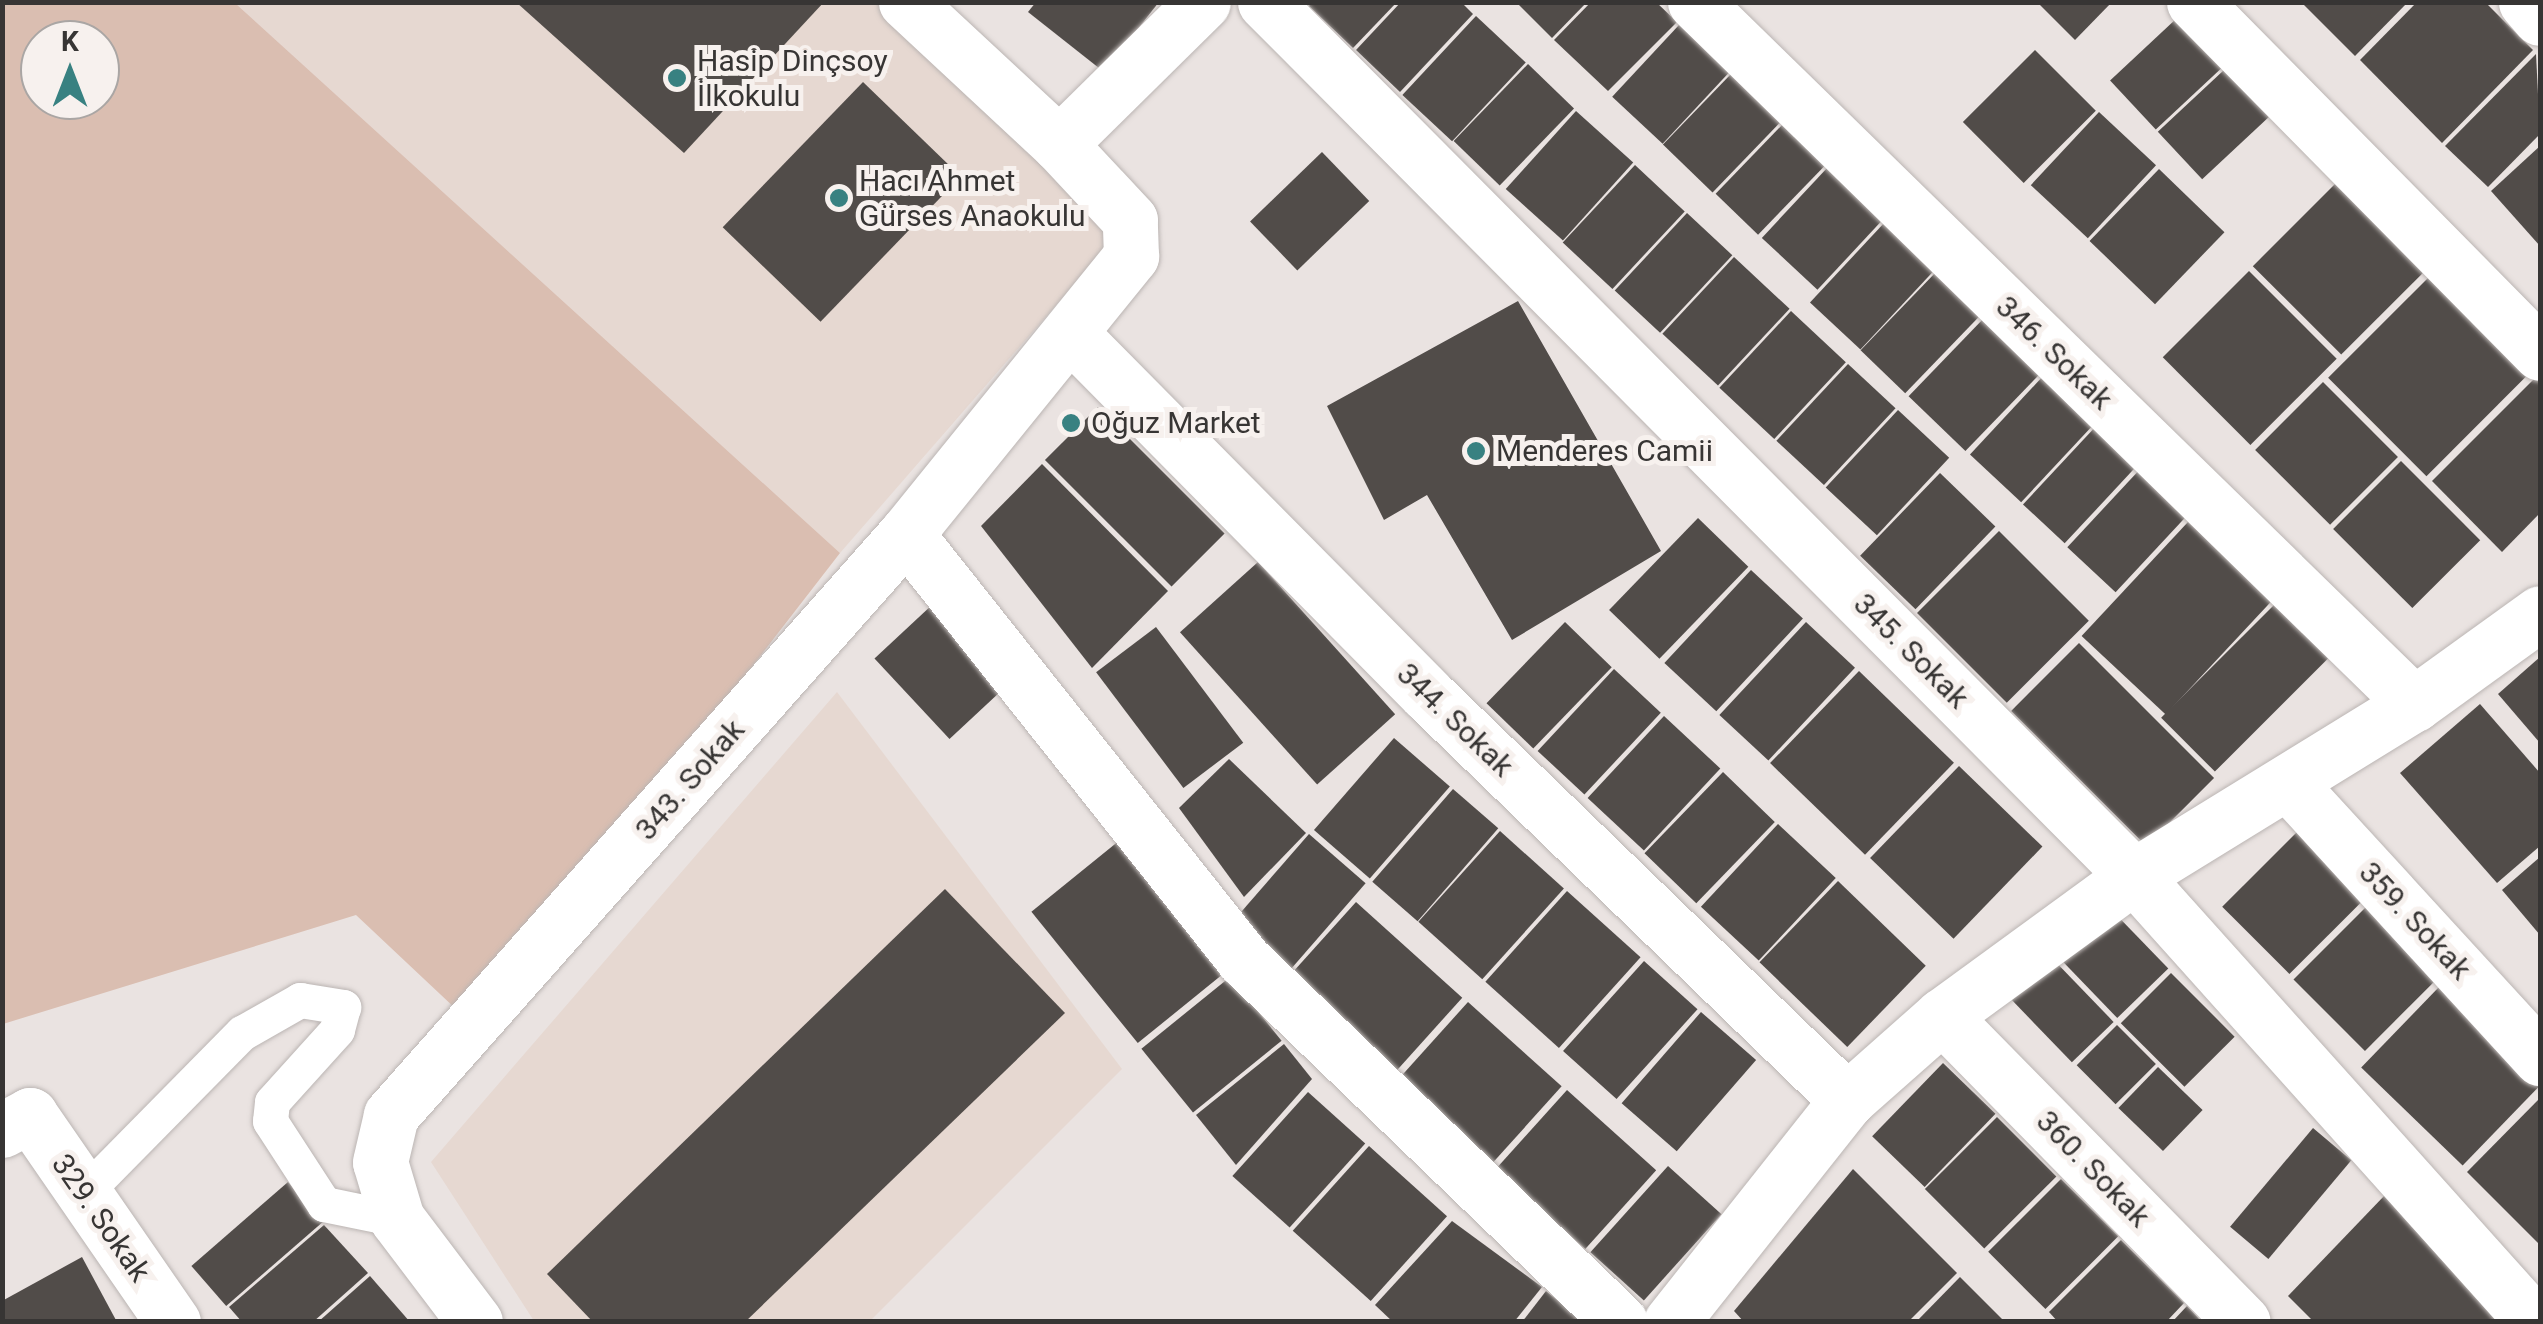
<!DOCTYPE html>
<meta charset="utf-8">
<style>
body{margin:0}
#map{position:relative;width:2543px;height:1324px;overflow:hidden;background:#eae3e1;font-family:Roboto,sans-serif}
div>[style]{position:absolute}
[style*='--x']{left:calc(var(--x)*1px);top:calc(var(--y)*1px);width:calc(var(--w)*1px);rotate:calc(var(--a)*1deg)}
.built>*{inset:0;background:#e6d8d1}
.green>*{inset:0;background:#dabeb1}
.building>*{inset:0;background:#514c49;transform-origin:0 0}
.roads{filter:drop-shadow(0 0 2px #bbb5b3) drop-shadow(0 0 2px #bbb5b3)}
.service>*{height:35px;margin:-17.5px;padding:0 17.5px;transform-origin:17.5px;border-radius:17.5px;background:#fff}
.minor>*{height:55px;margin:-27.5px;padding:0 27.5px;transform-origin:27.5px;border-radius:27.5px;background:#fff}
.dots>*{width:28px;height:28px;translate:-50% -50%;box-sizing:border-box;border:5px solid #f7f1ee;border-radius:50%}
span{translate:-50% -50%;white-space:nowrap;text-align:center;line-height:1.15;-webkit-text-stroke:10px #f7f1ee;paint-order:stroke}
.poi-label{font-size:30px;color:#373534}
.left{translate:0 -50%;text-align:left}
.street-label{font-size:30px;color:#373534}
.frame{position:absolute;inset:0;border:5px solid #373534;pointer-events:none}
.north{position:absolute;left:20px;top:20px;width:100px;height:100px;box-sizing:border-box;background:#f7f1ee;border:2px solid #aaa6a4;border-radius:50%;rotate:0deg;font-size:28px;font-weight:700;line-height:40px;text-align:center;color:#373534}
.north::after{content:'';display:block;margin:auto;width:35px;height:45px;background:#388181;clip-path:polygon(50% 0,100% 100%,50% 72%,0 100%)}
</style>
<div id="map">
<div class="built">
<div style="clip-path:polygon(235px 3px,877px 3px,1130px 220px,840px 553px)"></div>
<div style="clip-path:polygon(837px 692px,1122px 1069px,870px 1321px,534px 1321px,431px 1162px)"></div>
</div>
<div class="green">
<div style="clip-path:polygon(evenodd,3px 3px,235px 3px,840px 553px,474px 1026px,356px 915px,3px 1024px,3px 3px,40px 40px,100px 40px,100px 100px,40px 100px,40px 40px)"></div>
</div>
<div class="building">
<div style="clip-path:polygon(516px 2px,824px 2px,684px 153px)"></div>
<div style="clip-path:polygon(1036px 2px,1159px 2px,1104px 72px,1028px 12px)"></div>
<div style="clip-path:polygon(1312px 2px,1397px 2px,1353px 48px,1309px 6px)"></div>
<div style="clip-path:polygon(1401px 2px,1461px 2px,1473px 14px,1400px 92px,1356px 50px)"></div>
<div style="clip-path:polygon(1516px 2px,1587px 2px,1552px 38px)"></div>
<div style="clip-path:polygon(1591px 2px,1656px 2px,1677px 22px,1608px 91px,1554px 40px)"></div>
<div style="clip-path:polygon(2037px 2px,2112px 2px,2075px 40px)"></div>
<div style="clip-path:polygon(2301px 2px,2408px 2px,2355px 56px)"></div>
<div style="clip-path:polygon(2417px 2px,2485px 2px,2533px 50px,2442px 143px,2360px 60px)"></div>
<div style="left:2192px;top:4px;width:67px;height:112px;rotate:47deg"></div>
<div style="left:1476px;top:16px;width:68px;height:108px;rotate:43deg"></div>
<div style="left:1679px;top:25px;width:69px;height:98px;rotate:43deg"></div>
<div style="left:2035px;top:50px;width:86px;height:102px;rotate:45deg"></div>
<div style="clip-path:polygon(2536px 54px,2540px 134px,2488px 187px,2445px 146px)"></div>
<div style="left:2239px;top:56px;width:65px;height:111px;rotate:47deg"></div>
<div style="left:1528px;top:64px;width:64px;height:107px;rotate:44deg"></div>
<div style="left:1731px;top:74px;width:69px;height:98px;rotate:44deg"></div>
<div style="left:863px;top:82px;width:136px;height:202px;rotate:44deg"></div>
<div style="left:1576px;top:111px;width:77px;height:105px;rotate:42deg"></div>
<div style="left:2099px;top:112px;width:78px;height:100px;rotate:43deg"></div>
<div style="left:1783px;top:124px;width:59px;height:97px;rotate:44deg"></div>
<div style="clip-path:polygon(2540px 146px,2540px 246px,2491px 191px)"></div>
<div style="left:1322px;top:152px;width:68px;height:100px;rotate:46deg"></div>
<div style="left:1635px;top:165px;width:68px;height:106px;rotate:43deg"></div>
<div style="left:1828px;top:167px;width:76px;height:97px;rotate:43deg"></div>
<div style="left:2159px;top:169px;width:91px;height:100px;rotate:44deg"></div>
<div style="left:2349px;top:170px;width:125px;height:136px;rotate:45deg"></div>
<div style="left:1687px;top:213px;width:62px;height:106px;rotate:43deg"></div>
<div style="left:1885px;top:222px;width:69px;height:110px;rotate:43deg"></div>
<div style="left:1734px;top:257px;width:76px;height:105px;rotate:43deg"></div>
<div style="left:2442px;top:264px;width:139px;height:161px;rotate:45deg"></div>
<div style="left:1937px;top:271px;width:62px;height:110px;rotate:44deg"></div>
<div style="left:2249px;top:271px;width:124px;height:122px;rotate:45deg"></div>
<div style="clip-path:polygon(1518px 301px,1661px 551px,1512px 640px,1427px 495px,1384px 520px,1327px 406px)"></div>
<div style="left:1791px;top:311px;width:75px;height:105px;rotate:43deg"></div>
<div style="left:1985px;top:317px;width:79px;height:110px;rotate:44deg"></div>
<div style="left:1848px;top:364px;width:65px;height:105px;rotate:43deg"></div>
<div style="clip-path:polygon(2540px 373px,2540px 513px,2502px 552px,2432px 481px)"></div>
<div style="left:2045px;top:374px;width:70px;height:110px;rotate:43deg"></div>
<div style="left:2323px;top:382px;width:106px;height:96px;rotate:45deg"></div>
<div style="left:1098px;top:407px;width:179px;height:75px;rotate:45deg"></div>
<div style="left:1898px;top:410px;width:70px;height:106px;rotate:43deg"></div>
<div style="left:2098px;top:424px;width:57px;height:110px;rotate:43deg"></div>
<div style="left:2401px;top:461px;width:112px;height:96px;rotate:45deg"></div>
<div style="clip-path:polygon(1042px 464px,1168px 591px,1092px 668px,981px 526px)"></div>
<div style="left:2143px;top:466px;width:66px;height:111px;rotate:43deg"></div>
<div style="left:1940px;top:473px;width:77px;height:115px;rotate:44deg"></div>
<div style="left:1698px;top:518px;width:70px;height:128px;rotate:44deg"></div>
<div style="left:2188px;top:522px;width:115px;height:156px;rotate:43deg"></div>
<div style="left:1999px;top:531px;width:127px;height:116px;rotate:45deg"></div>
<div style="left:1258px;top:562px;width:205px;height:105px;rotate:48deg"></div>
<div style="left:1751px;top:570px;width:71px;height:127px;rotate:43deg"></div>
<div style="left:933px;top:604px;width:110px;height:80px;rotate:47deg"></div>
<div style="left:2275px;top:604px;width:76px;height:161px;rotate:45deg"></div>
<div style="left:1565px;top:622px;width:65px;height:113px;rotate:44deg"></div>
<div style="left:1806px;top:622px;width:67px;height:127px;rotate:43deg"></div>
<div style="left:1156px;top:627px;width:145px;height:75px;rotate:53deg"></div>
<div style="left:2079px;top:643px;width:191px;height:96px;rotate:45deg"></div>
<div style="clip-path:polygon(2540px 657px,2540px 743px,2498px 694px)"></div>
<div style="left:1614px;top:669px;width:64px;height:112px;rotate:43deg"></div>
<div style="left:1859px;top:671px;width:132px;height:128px;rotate:44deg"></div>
<div style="clip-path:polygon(2480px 704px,2540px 773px,2540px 846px,2497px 883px,2400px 773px)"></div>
<div style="left:1664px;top:716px;width:77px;height:112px;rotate:43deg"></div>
<div style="left:1394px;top:738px;width:74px;height:122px;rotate:41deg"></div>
<div style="clip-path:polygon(1229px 759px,1306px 833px,1244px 897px,1179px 808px)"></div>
<div style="left:1959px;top:766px;width:116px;height:128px;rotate:44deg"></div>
<div style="left:1723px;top:772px;width:72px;height:113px;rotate:44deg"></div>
<div style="left:1453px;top:789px;width:60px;height:123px;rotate:41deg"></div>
<div style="left:1778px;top:824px;width:79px;height:113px;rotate:43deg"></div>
<div style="left:2300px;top:829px;width:95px;height:110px;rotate:45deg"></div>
<div style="left:1500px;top:831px;width:86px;height:122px;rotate:42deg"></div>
<div style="left:1309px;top:834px;width:75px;height:124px;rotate:41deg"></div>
<div style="left:1120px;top:840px;width:169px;height:114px;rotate:51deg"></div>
<div style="clip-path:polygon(2540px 857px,2540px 935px,2502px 890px)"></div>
<div style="left:1838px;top:881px;width:122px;height:113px;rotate:44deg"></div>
<div style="clip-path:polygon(945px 889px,1065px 1013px,745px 1322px,593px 1322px,547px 1274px)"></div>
<div style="left:1567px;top:891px;width:99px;height:122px;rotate:42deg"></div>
<div style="left:2103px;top:901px;width:94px;height:71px;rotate:46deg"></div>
<div style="left:2372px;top:901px;width:101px;height:111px;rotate:45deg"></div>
<div style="left:1356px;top:902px;width:143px;height:106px;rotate:42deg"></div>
<div style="left:2049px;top:955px;width:93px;height:58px;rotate:46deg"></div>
<div style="left:1644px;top:961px;width:72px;height:121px;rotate:42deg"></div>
<div style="left:2171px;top:973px;width:90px;height:71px;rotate:45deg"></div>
<div style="left:1230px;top:977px;width:82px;height:114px;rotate:51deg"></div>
<div style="left:2439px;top:987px;width:141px;height:112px;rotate:44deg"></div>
<div style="left:1468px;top:1002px;width:126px;height:106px;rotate:42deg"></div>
<div style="left:1701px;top:1012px;width:73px;height:121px;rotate:41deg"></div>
<div style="left:2117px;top:1025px;width:55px;height:57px;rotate:45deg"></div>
<div style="clip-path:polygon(1284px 1044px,1312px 1079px,1236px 1165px,1196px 1115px)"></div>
<div style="left:1943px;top:1063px;width:73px;height:102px;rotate:44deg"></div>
<div style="left:2158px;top:1067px;width:62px;height:57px;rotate:44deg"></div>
<div style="left:1567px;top:1090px;width:120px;height:106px;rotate:42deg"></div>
<div style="left:1308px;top:1092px;width:77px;height:113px;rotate:42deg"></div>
<div style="clip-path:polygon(2540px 1098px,2540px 1245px,2467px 1172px)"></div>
<div style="left:1997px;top:1117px;width:84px;height:102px;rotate:45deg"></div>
<div style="left:2313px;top:1128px;width:50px;height:129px;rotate:40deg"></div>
<div style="left:1369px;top:1146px;width:105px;height:114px;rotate:42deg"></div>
<div style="left:1668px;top:1166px;width:72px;height:116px;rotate:42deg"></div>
<div style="clip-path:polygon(1853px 1169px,1957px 1273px,1908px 1322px,1744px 1322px,1734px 1311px)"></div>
<div style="left:2061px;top:1179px;width:81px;height:103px;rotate:45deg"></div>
<div style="left:288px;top:1182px;width:53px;height:128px;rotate:49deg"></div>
<div style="clip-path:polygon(2385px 1195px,2507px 1311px,2495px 1322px,2314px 1322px,2288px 1296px)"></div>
<div style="clip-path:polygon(1452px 1221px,1542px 1287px,1514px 1322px,1393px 1322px,1375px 1305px)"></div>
<div style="clip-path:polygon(324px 1225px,368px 1273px,313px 1322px,242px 1322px,229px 1307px)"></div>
<div style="clip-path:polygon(2121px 1240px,2184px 1303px,2166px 1322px,2058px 1322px,2049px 1312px)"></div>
<div style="clip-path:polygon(82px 1257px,117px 1322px,2px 1322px,2px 1301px)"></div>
<div style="clip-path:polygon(370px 1276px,410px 1322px,318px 1322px)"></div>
<div style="clip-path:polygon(1960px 1277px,2005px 1322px,1916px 1322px)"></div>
<div style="clip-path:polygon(1546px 1291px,1584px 1322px,1522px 1322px)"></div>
<div style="clip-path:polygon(2187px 1306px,2202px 1322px,2172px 1322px)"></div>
</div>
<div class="roads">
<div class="service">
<div style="--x:84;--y:1193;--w:225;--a:-45.4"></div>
<div style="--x:242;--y:1033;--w:67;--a:-29.6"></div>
<div style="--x:300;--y:1000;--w:44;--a:9.2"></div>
<div style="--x:343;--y:1007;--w:24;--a:105"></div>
<div style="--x:337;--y:1030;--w:97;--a:132.1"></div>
<div style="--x:272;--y:1102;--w:19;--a:96"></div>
<div style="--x:270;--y:1121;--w:99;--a:57"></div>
<div style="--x:324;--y:1204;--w:75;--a:11.6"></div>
</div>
<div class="minor">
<div style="--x:1265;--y:2;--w:1232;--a:45.16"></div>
<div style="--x:2134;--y:876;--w:599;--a:48.11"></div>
<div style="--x:1695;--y:2;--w:1005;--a:44.31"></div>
<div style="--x:2194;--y:2;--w:493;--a:45.4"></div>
<div style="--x:2526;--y:2;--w:21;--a:49"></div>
<div style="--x:1059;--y:144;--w:202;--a:-44.6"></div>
<div style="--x:1070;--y:333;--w:509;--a:45.32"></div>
<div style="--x:1428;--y:695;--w:583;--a:44.03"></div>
<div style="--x:906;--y:534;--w:544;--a:51.57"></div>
<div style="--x:1244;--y:960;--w:522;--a:43.91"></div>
<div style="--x:2289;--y:784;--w:372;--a:47.5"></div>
<div style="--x:1942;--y:1016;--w:429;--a:45.5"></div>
<div style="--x:2;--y:1130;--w:32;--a:-28"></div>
<div style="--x:30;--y:1115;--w:252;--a:55.4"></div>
<div style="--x:475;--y:1322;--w:129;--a:-127.1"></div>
<div style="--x:397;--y:1219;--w:59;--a:-106.6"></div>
<div style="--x:380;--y:1162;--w:48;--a:-76.8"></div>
<div style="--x:391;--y:1115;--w:776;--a:-48.45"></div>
<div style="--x:906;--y:534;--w:358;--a:-51"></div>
<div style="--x:1131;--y:256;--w:36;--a:-92"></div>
<div style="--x:1130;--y:220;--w:104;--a:-133.1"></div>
<div style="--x:1059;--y:144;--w:209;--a:-137.1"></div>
<div style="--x:1671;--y:1322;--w:283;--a:-51.6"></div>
<div style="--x:1847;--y:1100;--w:127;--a:-41.5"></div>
<div style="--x:1942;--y:1016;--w:238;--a:-36.1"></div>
<div style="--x:2134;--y:876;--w:329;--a:-31.6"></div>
<div style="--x:2414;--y:704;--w:155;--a:-35.8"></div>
</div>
</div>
<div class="dots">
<div style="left:677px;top:78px;background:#388181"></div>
<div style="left:839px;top:198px;background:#388181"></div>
<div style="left:1071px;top:423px;background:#388181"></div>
<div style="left:1476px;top:451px;background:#388181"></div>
</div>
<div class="poi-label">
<span class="left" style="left:697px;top:78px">Hasip Dinçsoy<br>İlkokulu</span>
<span class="left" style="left:859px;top:198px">Hacı Ahmet<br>Gürses Anaokulu</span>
<span class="left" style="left:1091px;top:423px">Oğuz Market</span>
<span class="left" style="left:1496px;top:451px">Menderes Camii</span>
</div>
<div class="street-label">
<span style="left:2054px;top:353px;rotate:44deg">346. Sokak</span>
<span style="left:1911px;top:651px;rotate:45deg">345. Sokak</span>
<span style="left:1455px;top:720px;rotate:44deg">344. Sokak</span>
<span style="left:690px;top:780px;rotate:-49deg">343. Sokak</span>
<span style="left:2415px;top:921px;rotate:47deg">359. Sokak</span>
<span style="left:2093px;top:1169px;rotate:46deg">360. Sokak</span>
<span style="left:101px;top:1218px;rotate:55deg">329. Sokak</span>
</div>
<div class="frame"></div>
<div class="north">K</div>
</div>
